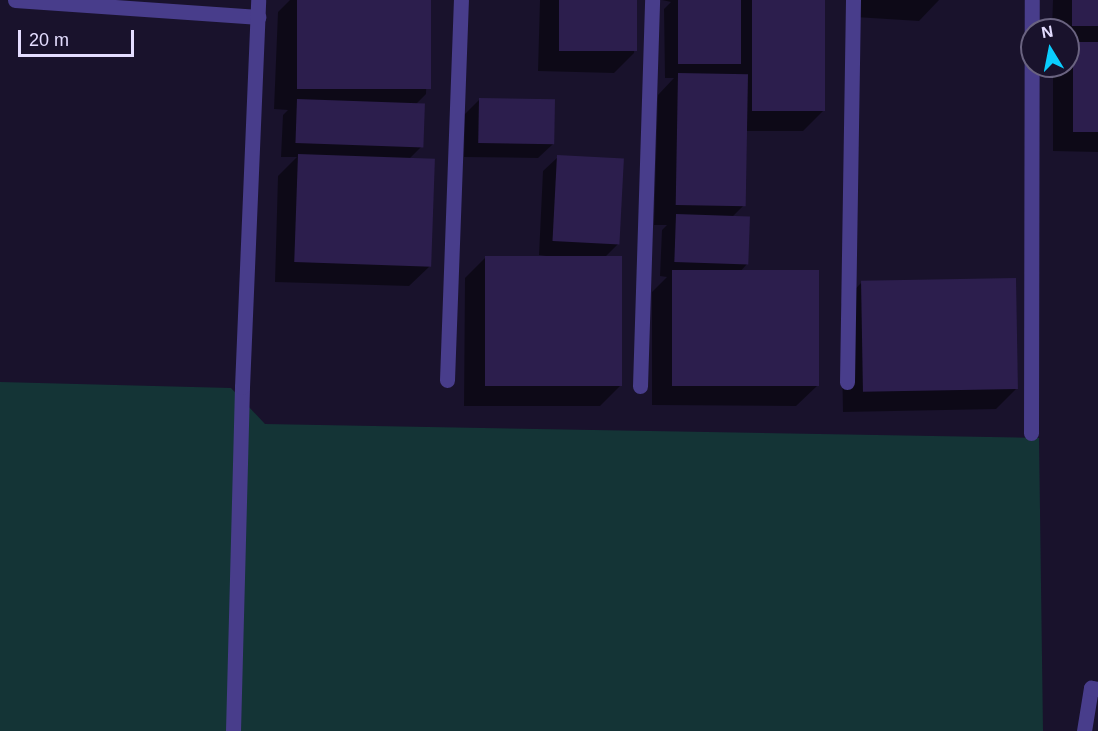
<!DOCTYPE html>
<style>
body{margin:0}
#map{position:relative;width:1098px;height:731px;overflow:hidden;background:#19122c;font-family:Helvetica,sans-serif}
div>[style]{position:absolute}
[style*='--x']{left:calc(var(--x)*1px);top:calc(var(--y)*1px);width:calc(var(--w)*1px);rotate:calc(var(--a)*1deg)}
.green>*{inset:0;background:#143436}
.shadow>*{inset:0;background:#0007}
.building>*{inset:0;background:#2c1e4d;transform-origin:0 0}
.service>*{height:15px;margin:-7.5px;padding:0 7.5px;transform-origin:7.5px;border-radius:7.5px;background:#483d8b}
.minor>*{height:15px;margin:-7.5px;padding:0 7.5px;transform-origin:7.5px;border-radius:7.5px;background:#483d8b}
span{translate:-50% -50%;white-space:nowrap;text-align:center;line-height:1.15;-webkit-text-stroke:5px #19122c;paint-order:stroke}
.north{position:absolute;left:1020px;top:18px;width:60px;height:60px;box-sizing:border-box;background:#19122c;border:2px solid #6a6380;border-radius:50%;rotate:350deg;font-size:16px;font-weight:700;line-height:24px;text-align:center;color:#e4ddff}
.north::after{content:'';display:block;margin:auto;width:21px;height:27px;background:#0acdfe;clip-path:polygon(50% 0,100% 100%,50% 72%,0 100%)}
.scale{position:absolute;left:18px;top:30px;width:116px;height:27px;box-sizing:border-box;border:3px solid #e4ddff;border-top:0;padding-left:8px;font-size:18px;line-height:21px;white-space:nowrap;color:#e4ddff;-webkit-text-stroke:4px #19122c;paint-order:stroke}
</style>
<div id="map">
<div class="green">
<div style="clip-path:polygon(0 382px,231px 388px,265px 424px,1039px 438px,1043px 731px,0 731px)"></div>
</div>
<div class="shadow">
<div style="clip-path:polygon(290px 0,429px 0,426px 94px,415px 105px,421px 147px,409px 159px,430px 266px,409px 286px,275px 282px,278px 176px,297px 157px,281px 157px,283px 115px,288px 110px,274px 109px,278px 12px)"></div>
<div style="clip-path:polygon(540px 0,636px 0,634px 53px,614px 73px,538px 71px)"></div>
<div style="clip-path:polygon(662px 0,824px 0,823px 111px,803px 131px,745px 131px,743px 206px,731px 218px,747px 264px,740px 272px,817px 386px,796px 406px,652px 405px,652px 292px,667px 277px,660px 276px,662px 230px,667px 225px,654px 225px,658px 95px,674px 78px,665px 78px,664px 9px,671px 2px)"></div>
<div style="clip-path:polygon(856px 0,939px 0,919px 21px,855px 17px)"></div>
<div style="clip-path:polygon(1053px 0,1098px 0,1098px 152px,1053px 151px,1053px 66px,1068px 66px,1070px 46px,1068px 30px,1052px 30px)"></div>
<div style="clip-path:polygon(479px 100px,553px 144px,538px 158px,464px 157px,465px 114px)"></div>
<div style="clip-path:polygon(558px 157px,618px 244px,603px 259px,620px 386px,600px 406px,464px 406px,465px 278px,485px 258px,560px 258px,539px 255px,543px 171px)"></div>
<div style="clip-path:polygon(861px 283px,1017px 388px,996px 409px,843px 412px,841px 304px)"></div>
</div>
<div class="building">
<div style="left:297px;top:0;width:134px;height:89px"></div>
<div style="left:559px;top:0;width:78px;height:51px"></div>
<div style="left:678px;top:0;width:63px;height:64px"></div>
<div style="left:752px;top:0;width:73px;height:111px"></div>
<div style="left:1072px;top:0;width:26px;height:26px"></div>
<div style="left:1073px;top:42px;width:25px;height:90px"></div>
<div style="left:678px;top:73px;width:70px;height:132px;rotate:1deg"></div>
<div style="left:479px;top:98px;width:76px;height:45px;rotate:1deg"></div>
<div style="left:297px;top:99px;width:128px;height:44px;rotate:2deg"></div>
<div style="left:298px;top:154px;width:137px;height:108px;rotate:2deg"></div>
<div style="left:557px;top:155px;width:67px;height:86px;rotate:3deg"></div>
<div style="left:676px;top:214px;width:74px;height:48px;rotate:2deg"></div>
<div style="left:485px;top:256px;width:137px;height:130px"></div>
<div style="left:672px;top:270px;width:147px;height:116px"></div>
<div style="left:1016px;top:278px;width:111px;height:155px;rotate:89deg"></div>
</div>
<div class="service">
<div style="--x:447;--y:380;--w:380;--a:-87.9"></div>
<div style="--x:847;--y:382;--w:382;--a:-89.1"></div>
<div style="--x:640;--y:386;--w:386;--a:-88.2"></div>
<div style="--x:1031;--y:433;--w:433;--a:-89.9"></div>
</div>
<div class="minor">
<div style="--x:15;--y:0;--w:244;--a:4"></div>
<div style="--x:233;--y:731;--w:344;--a:-88.5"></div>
<div style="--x:242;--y:387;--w:387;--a:-87.6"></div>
<div style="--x:1084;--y:731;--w:44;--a:-80.8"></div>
<div style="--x:1091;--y:688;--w:7;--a:8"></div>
</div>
<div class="north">N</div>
<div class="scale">20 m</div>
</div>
